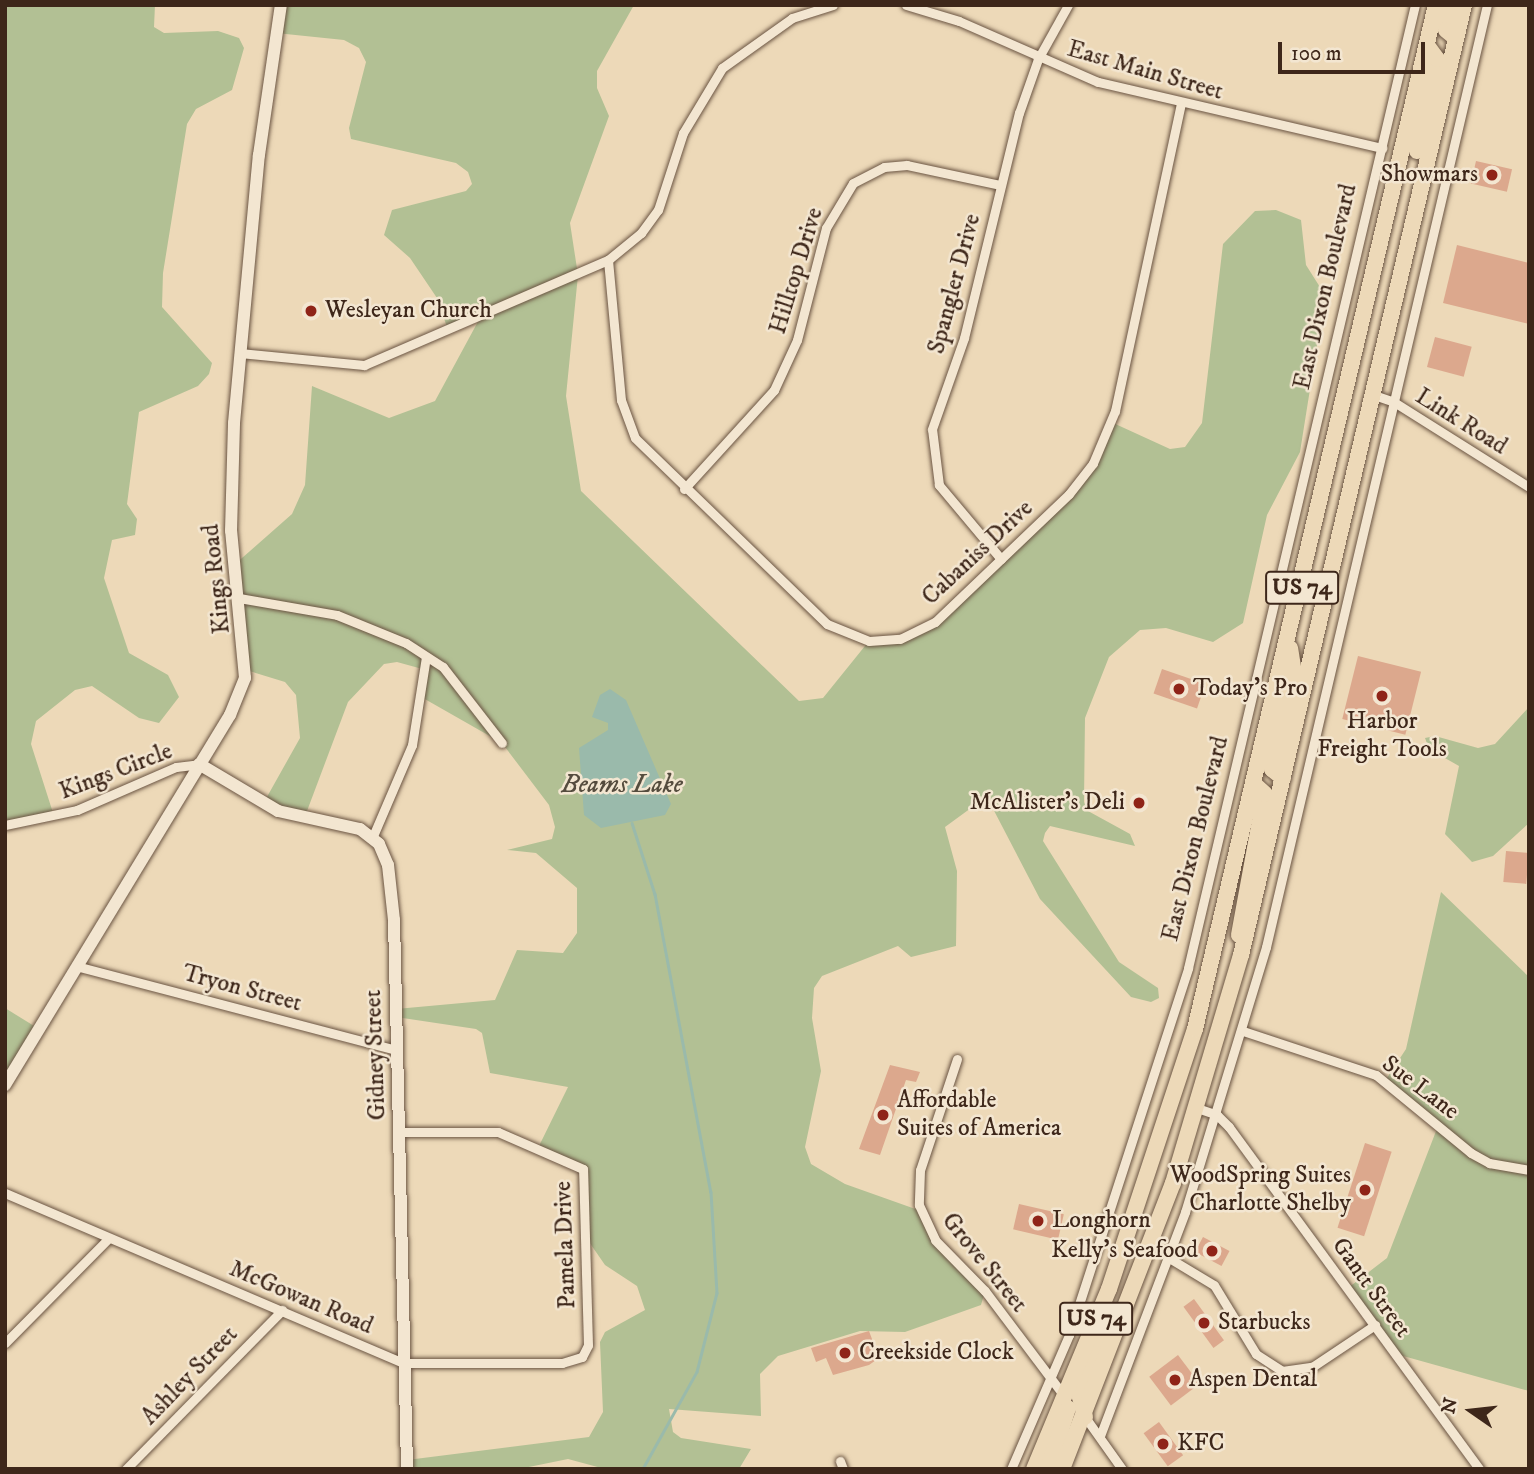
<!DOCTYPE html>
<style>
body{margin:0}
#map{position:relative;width:1534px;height:1474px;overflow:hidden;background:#edd9b8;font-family:"IM FELL DW Pica",serif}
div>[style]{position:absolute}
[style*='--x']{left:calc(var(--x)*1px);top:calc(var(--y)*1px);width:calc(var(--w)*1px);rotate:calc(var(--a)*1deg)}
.green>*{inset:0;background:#b2c094}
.water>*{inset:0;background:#9abaab}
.stream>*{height:2.5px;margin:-1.25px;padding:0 1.25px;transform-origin:1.25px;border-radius:1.25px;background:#9abaab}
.building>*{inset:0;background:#dca88d;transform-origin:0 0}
.roads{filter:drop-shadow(0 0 2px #6a5442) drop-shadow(0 0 2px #6a5442)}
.street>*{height:9px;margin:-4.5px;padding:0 4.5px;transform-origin:4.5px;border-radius:4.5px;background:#f3e6d1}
.secondary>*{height:12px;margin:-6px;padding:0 6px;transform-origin:6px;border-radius:6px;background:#f3e6d1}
.highway>*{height:16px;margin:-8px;padding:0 8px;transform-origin:8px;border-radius:8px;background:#edd9b8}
.dots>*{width:19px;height:19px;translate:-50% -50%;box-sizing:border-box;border:4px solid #f3e6d1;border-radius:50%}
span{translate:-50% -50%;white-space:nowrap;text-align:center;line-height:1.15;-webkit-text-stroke:5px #f3e6d1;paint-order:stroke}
.shield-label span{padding:2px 5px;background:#f3e6d1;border:2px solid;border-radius:5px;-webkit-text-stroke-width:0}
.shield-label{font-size:23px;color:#3e271a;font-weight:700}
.street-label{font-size:24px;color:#3e271a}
.poi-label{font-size:24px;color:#3e271a}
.right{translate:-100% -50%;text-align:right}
.left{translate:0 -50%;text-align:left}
.water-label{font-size:26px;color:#554c3e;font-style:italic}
.frame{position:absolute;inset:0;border:7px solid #3e271a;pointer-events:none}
.north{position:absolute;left:1436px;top:1376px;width:70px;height:70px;-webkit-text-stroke:5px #f3e6d1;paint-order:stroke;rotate:284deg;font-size:19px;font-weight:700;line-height:28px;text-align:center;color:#3e271a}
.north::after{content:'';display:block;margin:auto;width:24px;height:32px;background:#3e271a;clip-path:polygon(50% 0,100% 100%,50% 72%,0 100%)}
.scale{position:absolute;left:1278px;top:42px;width:147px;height:32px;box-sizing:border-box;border:4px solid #3e271a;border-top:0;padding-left:9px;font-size:21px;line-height:24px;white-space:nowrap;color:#3e271a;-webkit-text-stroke:5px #f3e6d1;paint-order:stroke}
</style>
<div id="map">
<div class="green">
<div style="clip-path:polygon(5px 5px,155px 5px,154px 27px,164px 33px,218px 31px,239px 38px,244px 48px,232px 90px,196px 109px,187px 124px,163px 273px,162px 307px,212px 363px,209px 374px,198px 386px,139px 412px,127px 504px,137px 519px,135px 535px,112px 540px,104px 578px,129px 653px,168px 675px,179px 697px,159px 723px,139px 718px,92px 686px,75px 690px,36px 721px,31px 744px,54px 816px,5px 825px)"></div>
<div style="clip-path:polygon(281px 5px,634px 5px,597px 71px,597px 88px,609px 116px,570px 223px,578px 275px,566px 396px,581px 491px,799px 701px,823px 698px,869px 641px,921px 630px,1080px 481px,1111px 422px,1170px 449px,1185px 447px,1202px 423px,1223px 244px,1255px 211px,1276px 210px,1301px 220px,1306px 265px,1325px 295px,1300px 452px,1267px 515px,1243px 623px,1213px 642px,1166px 628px,1140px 630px,1109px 657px,1085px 718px,1084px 802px,1088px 811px,1130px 834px,1135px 846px,1050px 826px,1045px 833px,1043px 841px,1119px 962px,1158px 988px,1159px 998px,1151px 1002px,1131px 997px,1040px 899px,990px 803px,982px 800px,945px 827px,957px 871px,956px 946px,911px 957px,898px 946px,822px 976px,814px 988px,812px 1018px,821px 1071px,805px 1147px,811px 1164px,845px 1184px,921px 1211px,929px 1230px,985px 1291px,981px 1305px,905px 1332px,860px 1331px,778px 1356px,760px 1374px,761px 1416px,669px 1409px,673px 1432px,681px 1438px,751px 1449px,739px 1469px,605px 1469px,568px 1459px,519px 1469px,407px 1469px,407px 1460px,589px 1437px,603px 1412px,600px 1342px,605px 1332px,645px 1310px,637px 1286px,605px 1265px,587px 1239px,587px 1177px,539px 1146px,568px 1087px,490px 1073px,482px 1033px,476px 1029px,396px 1017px,396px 1009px,495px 1000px,517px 950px,563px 953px,577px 933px,577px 888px,536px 853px,507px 850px,552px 839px,555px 827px,549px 805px,502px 743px,423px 698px,426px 670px,397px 662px,384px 664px,348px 702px,304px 819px,263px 804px,300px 738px,296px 695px,285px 682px,246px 670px,234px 565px,292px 514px,305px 485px,312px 386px,389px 418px,435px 401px,481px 316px,448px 330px,437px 298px,410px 258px,384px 235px,392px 210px,466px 191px,472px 184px,468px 172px,456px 163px,351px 139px,349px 128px,366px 62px,359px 48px,344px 40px,276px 33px)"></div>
<div style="clip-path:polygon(1529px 707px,1529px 823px,1493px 856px,1472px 862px,1445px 834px,1459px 766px,1429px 749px,1425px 738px,1435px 736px,1478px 748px,1495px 744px)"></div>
<div style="clip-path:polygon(1441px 892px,1529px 977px,1529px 1391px,1396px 1354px,1348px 1288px,1387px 1258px,1438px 1126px,1385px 1081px,1406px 1049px)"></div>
<div style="clip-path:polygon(5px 1008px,39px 1029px,5px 1085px)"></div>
</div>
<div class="water">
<div style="clip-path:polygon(610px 689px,626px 700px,671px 804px,665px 815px,601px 828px,584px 815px,579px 748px,608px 730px,608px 723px,592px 717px,600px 695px)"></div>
</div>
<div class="stream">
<div style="--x:632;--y:823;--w:75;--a:72.1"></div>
<div style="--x:655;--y:894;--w:303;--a:79.4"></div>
<div style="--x:711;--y:1192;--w:101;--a:86.6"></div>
<div style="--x:717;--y:1293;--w:81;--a:104.2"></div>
<div style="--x:697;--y:1372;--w:111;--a:119.1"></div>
</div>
<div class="building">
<div style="left:1476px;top:161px;width:37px;height:23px;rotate:13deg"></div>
<div style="clip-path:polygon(1457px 245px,1529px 263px,1529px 324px,1443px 303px)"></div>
<div style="left:1435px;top:337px;width:38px;height:31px;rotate:15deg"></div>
<div style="left:1358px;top:656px;width:65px;height:65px;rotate:14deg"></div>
<div style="left:1162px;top:669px;width:46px;height:26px;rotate:19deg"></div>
<div style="left:1506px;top:851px;width:23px;height:31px;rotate:5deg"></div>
<div style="clip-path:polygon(890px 1065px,920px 1072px,916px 1082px,906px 1080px,880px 1155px,859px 1149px)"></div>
<div style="left:1365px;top:1143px;width:28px;height:89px;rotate:18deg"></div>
<div style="left:1019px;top:1204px;width:46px;height:26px;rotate:13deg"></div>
<div style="left:1203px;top:1237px;width:30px;height:17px;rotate:28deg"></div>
<div style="left:1194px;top:1299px;width:51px;height:13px;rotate:54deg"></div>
<div style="clip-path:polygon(869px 1331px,879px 1358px,869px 1365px,833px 1375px,826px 1358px,816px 1362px,811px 1348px)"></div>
<div style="left:1178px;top:1355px;width:36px;height:36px;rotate:53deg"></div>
<div style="left:1159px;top:1422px;width:41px;height:19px;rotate:54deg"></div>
</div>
<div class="roads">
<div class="street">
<div style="--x:906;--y:5;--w:55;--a:16.8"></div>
<div style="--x:959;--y:21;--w:152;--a:23.7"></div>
<div style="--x:1098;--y:82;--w:292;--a:13.1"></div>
<div style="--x:608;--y:260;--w:141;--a:84.7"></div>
<div style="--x:621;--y:400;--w:40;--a:69.8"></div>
<div style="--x:635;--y:438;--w:267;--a:44.1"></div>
<div style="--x:827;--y:624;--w:45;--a:22"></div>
<div style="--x:869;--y:641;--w:31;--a:-4"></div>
<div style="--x:900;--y:639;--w:39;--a:-26"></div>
<div style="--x:935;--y:622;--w:185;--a:-43.7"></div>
<div style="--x:1069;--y:494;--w:39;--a:-52"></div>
<div style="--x:1093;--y:463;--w:56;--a:-67.1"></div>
<div style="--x:1115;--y:411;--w:315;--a:-77.9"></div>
<div style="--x:239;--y:353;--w:126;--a:5.5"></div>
<div style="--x:364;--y:365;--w:266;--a:-23.3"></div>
<div style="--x:608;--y:260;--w:43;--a:-39.3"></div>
<div style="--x:641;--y:233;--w:29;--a:-54"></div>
<div style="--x:658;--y:210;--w:81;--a:-72"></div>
<div style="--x:683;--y:133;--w:76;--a:-59"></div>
<div style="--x:722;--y:68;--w:86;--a:-35.5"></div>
<div style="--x:792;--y:18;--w:43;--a:-17.6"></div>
<div style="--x:1371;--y:394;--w:24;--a:19"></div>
<div style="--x:1394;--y:402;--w:160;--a:32.2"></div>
<div style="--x:684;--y:489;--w:134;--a:-47.7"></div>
<div style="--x:774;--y:390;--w:55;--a:-65.3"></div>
<div style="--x:797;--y:340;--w:116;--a:-75.5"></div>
<div style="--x:826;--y:228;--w:52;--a:-59"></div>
<div style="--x:853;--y:183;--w:35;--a:-27"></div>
<div style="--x:884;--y:167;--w:23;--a:-5"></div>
<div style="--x:907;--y:165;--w:95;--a:12.1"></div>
<div style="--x:1001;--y:559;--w:97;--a:-130"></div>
<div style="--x:939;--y:485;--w:56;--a:-97.1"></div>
<div style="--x:932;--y:429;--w:96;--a:-70.6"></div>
<div style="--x:964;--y:338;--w:232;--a:-76.3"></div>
<div style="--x:1019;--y:113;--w:57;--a:-70.6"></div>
<div style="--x:1038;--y:59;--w:62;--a:-60.9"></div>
<div style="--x:239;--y:598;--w:99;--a:9.8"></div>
<div style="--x:337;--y:615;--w:74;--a:22.1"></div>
<div style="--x:406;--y:643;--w:44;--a:33"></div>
<div style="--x:443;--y:667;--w:96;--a:52.2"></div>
<div style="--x:5;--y:825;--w:74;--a:-11.8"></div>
<div style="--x:77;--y:810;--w:108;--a:-23.5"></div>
<div style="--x:176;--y:767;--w:23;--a:-7"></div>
<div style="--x:373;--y:836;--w:99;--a:-66.8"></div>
<div style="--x:412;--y:745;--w:89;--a:-81"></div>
<div style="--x:76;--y:966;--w:332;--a:14.7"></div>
<div style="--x:1243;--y:1031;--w:140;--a:18.3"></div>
<div style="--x:1376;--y:1075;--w:123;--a:39.4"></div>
<div style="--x:1471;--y:1153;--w:21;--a:29"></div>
<div style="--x:1489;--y:1163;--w:41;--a:9.9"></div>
<div style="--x:957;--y:1059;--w:117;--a:108.4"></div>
<div style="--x:920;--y:1170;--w:35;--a:92"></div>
<div style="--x:919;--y:1205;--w:38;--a:65"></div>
<div style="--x:935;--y:1240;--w:71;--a:45.6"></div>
<div style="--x:985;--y:1291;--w:133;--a:53"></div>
<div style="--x:1197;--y:1108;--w:21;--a:19"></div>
<div style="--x:1217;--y:1115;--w:17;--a:45"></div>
<div style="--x:1229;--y:1127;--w:424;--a:53.8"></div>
<div style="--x:5;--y:1193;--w:434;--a:23.1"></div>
<div style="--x:404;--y:1363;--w:158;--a:0"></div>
<div style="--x:562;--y:1363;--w:21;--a:-17"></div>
<div style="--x:582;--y:1357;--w:13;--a:-63"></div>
<div style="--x:588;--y:1345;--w:176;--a:-91.6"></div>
<div style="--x:583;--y:1169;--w:93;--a:-156.5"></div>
<div style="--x:498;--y:1132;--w:98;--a:180"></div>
<div style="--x:1169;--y:1258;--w:52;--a:31"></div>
<div style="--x:1214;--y:1285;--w:81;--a:58.7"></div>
<div style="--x:1256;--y:1354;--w:31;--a:33"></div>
<div style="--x:1282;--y:1371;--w:30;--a:-8"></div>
<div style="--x:1312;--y:1367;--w:76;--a:-33.7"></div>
<div style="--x:5;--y:1343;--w:145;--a:-45.3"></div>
<div style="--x:1085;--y:1417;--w:64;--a:54.6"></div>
<div style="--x:1100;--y:1436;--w:240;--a:-69.2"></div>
<div style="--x:1185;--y:1212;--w:277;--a:-73"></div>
<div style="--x:1266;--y:947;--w:968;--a:-76.8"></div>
<div style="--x:840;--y:1461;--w:9;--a:69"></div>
<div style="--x:126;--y:1469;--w:223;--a:-45.5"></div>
<div style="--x:1011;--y:1469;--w:146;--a:-66.6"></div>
<div style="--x:1069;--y:1335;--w:386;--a:-72"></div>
<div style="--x:1188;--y:968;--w:989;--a:-76.74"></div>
</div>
<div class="secondary">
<div style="--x:199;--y:764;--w:92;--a:30.7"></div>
<div style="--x:278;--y:811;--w:84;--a:12.4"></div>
<div style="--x:360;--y:829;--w:24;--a:38"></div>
<div style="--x:379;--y:844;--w:23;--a:67"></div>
<div style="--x:388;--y:865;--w:55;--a:83.8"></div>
<div style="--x:394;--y:920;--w:549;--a:88.64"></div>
<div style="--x:5;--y:1085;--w:433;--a:-58.7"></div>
<div style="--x:230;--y:715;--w:40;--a:-68"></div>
<div style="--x:245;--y:678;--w:148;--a:-95.4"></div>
<div style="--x:231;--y:531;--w:108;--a:-88.4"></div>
<div style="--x:234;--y:423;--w:269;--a:-84.7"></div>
<div style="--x:259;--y:155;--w:152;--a:-81.7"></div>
</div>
<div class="highway">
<div style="--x:1451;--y:5;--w:25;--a:101"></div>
<div style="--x:1446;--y:30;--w:13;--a:39"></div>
<div style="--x:1417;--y:151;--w:94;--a:-77.7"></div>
<div style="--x:1437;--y:59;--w:17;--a:-126"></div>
<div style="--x:1283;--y:778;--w:14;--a:-141"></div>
<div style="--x:1272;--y:769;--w:98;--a:-77.1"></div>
<div style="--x:1294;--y:673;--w:25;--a:-99"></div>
<div style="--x:1239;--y:935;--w:143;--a:-79.6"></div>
<div style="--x:1265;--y:794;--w:13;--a:-138"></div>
<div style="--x:1085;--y:1417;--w:21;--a:-104"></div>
<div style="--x:1080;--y:1397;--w:87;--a:-71.1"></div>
<div style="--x:1034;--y:1469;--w:195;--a:-67.4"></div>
<div style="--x:1109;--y:1289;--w:274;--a:-71.7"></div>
<div style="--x:1195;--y:1029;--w:1052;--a:-76.76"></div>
<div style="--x:1048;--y:1469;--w:64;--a:-71.8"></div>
<div style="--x:1062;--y:1469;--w:307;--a:-68.8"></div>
<div style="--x:1173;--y:1183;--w:238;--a:-73.4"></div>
<div style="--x:1241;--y:955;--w:976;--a:-76.79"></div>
</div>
</div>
<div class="dots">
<div style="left:1492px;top:175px;background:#8f2418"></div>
<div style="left:311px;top:311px;background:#8f2418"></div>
<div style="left:1179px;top:689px;background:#8f2418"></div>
<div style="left:1382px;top:696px;background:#8f2418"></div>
<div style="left:1139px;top:803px;background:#8f2418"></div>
<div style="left:883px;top:1115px;background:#8f2418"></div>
<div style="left:1365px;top:1190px;background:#8f2418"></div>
<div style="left:1038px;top:1221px;background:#8f2418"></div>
<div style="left:1212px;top:1251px;background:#8f2418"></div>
<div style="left:1204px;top:1323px;background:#8f2418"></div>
<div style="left:845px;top:1353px;background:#8f2418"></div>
<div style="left:1175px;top:1380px;background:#8f2418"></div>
<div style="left:1163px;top:1444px;background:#8f2418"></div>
</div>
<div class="shield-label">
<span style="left:1302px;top:588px">US 74</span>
<span style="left:1096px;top:1319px">US 74</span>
</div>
<div class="street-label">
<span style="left:1145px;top:71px;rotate:16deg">East Main Street</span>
<span style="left:797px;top:271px;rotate:-73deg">Hilltop Drive</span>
<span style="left:955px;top:284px;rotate:-75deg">Spangler Drive</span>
<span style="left:1326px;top:287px;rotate:-77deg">East Dixon Boulevard</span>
<span style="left:1461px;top:422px;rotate:32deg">Link Road</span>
<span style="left:978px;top:553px;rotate:-43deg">Cabaniss Drive</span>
<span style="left:217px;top:579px;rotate:-96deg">Kings Road</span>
<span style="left:116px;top:772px;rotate:-21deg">Kings Circle</span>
<span style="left:1196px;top:839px;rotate:-76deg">East Dixon Boulevard</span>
<span style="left:242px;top:989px;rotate:15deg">Tryon Street</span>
<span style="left:376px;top:1055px;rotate:-92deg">Gidney Street</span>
<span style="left:1420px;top:1088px;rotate:37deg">Sue Lane</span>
<span style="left:566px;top:1245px;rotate:-92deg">Pamela Drive</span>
<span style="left:984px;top:1263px;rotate:51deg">Grove Street</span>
<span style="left:1371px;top:1288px;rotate:54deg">Gantt Street</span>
<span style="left:301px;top:1298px;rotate:23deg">McGowan Road</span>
<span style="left:190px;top:1376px;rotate:-46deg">Ashley Street</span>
</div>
<div class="poi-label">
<span class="right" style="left:1478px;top:175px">Showmars</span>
<span class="left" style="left:325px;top:311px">Wesleyan Church</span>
<span class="left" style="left:1193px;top:689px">Today's Pro</span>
<span style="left:1382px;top:736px">Harbor<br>Freight Tools</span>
<span class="right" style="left:1125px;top:803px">McAlister's Deli</span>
<span class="left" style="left:897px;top:1115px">Affordable<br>Suites of America</span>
<span class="right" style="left:1351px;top:1190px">WoodSpring Suites<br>Charlotte Shelby</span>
<span class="left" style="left:1052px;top:1221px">Longhorn</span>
<span class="right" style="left:1198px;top:1251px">Kelly's Seafood</span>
<span class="left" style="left:1218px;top:1323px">Starbucks</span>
<span class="left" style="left:859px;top:1353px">Creekside Clock</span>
<span class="left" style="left:1189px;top:1380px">Aspen Dental</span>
<span class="left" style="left:1177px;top:1444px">KFC</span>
</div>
<div class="water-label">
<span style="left:622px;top:785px">Beams Lake</span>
</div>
<div class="frame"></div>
<div class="north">N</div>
<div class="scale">100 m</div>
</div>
